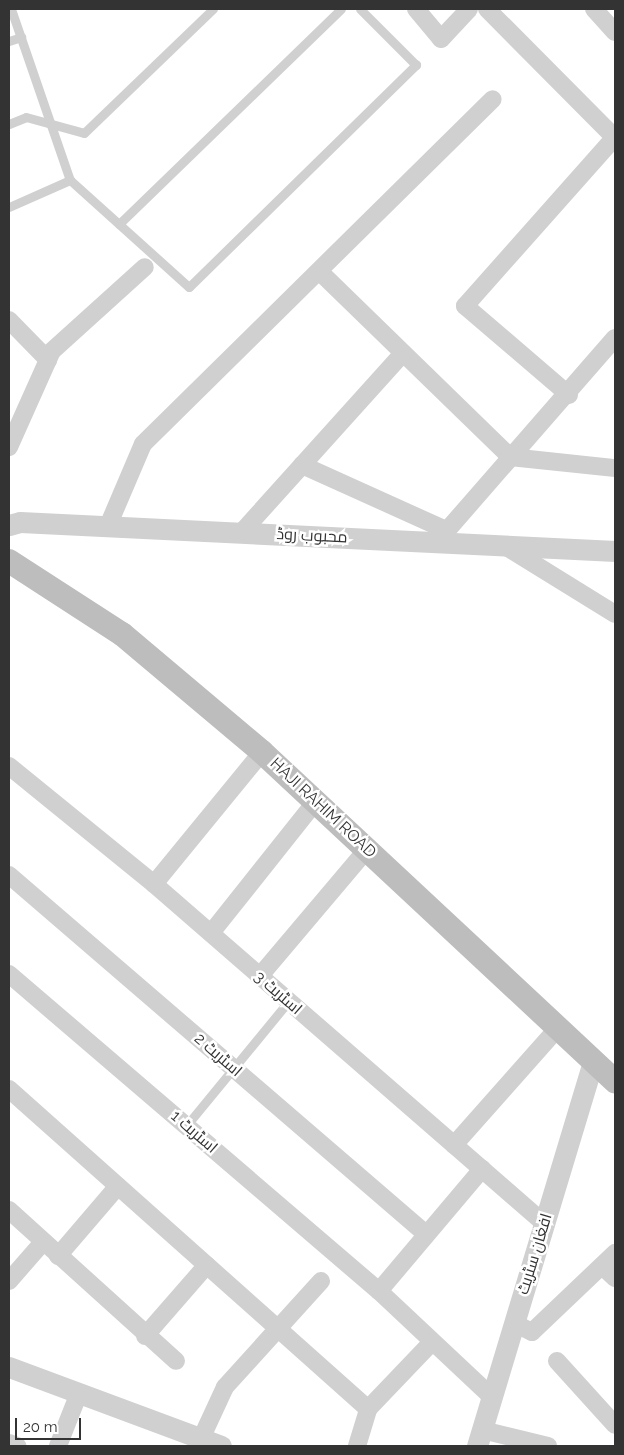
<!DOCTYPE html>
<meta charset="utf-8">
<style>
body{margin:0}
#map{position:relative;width:624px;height:1455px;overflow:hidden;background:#fff;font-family:Raleway,Cairo,sans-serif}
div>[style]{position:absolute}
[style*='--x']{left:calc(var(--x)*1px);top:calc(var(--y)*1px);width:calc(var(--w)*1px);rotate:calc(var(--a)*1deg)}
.service>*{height:9px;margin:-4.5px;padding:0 4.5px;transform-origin:4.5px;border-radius:4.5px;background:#d0d0d0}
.minor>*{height:18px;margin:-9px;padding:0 9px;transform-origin:9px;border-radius:9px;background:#d0d0d0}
.tertiary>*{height:21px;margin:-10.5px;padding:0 10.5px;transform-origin:10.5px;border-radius:10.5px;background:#d0d0d0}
.secondary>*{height:24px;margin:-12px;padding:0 12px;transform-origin:12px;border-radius:12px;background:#bdbdbd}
span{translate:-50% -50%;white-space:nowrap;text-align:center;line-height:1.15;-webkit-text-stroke:5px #fff;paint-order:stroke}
.street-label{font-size:16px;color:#333}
.frame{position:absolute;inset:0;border:10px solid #333;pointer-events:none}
.scale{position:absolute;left:15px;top:1418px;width:66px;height:22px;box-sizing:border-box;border:2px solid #333;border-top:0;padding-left:6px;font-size:15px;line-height:18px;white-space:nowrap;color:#333;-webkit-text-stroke:4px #fff;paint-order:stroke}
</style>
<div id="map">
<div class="service">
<div style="--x:11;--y:9;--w:181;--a:71"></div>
<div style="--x:70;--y:180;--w:160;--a:42"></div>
<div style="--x:189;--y:287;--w:318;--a:-44.4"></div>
<div style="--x:416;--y:65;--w:79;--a:-135"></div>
<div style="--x:9;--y:41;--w:13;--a:-18"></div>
<div style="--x:9;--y:124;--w:18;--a:-22"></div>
<div style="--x:26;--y:117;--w:60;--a:15.4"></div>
<div style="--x:84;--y:133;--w:179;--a:-43.9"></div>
<div style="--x:9;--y:207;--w:67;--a:-23.9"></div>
<div style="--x:119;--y:224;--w:309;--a:-44.1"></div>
<div style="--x:186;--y:1126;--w:161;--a:-50.6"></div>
</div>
<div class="minor">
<div style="--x:416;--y:9;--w:39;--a:50"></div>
<div style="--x:441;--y:39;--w:41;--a:-47"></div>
<div style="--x:487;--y:9;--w:182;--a:45.2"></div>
<div style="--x:594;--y:9;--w:31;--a:48"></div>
<div style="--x:319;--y:271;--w:267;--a:44.2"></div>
<div style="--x:510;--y:457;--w:106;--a:6"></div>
<div style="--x:9;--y:320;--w:56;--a:45.7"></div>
<div style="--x:569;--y:395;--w:137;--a:-139.4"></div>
<div style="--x:465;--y:306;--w:226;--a:-48.4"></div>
<div style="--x:9;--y:447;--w:105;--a:-65.9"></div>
<div style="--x:52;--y:351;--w:125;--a:-42.1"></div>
<div style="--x:302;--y:465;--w:158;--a:24.3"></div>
<div style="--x:108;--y:526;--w:89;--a:-66.9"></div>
<div style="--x:143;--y:444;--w:491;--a:-44.6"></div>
<div style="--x:241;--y:533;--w:242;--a:-48"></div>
<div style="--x:436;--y:543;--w:272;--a:-48.9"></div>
<div style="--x:505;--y:546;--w:129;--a:31.7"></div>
<div style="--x:9;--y:766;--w:187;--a:39.1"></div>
<div style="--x:154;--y:884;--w:517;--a:41"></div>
<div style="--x:9;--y:875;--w:550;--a:40.73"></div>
<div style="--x:154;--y:884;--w:171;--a:-50.7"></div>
<div style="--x:211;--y:933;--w:169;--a:-51.5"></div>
<div style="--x:9;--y:974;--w:487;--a:40.6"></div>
<div style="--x:379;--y:1291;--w:155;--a:43.2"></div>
<div style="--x:259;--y:977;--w:167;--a:-49.8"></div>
<div style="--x:9;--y:1089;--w:481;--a:41.7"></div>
<div style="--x:454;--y:1145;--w:157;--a:-48.4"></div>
<div style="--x:9;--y:1210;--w:225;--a:42.1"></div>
<div style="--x:58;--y:1256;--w:92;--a:-49.4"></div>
<div style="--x:602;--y:1266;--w:18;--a:43"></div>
<div style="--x:9;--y:1281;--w:52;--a:-48.9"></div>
<div style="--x:379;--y:1291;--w:160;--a:-49.8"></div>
<div style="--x:514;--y:1323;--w:20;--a:27"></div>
<div style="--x:532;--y:1332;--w:115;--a:-43.6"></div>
<div style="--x:145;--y:1336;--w:94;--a:-48.9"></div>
<div style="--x:557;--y:1361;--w:86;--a:47.8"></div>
<div style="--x:482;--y:1430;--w:68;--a:13.6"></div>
<div style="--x:201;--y:1439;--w:57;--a:-65.2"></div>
<div style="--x:225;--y:1387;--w:143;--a:-47.8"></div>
<div style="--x:9;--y:1443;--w:9;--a:21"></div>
<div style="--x:58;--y:1446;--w:57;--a:-68.4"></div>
<div style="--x:357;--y:1446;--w:39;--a:-73"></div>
<div style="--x:368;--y:1409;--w:93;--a:-46.3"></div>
</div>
<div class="tertiary">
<div style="--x:9;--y:525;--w:11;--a:-15"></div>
<div style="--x:20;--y:522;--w:596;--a:2.79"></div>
<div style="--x:9;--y:1367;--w:226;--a:20.4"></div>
<div style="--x:477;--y:1446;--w:402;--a:-73.2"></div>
</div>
<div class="secondary">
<div style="--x:9;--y:561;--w:135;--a:32.9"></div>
<div style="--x:122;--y:634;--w:183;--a:40.1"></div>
<div style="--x:262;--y:752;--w:483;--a:43"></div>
</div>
<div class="street-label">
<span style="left:312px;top:536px;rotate:3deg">محبوب روڈ</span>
<span style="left:323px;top:808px;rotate:43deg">HAJI RAHIM ROAD</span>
<span style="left:278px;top:993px;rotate:41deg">اسٹریٹ 3</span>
<span style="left:218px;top:1055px;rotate:41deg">اسٹریٹ 2</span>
<span style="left:194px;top:1132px;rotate:41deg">اسٹریٹ 1</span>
<span style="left:535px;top:1254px;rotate:-73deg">افغان سٹریٹ</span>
</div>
<div class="frame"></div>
<div class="scale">20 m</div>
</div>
